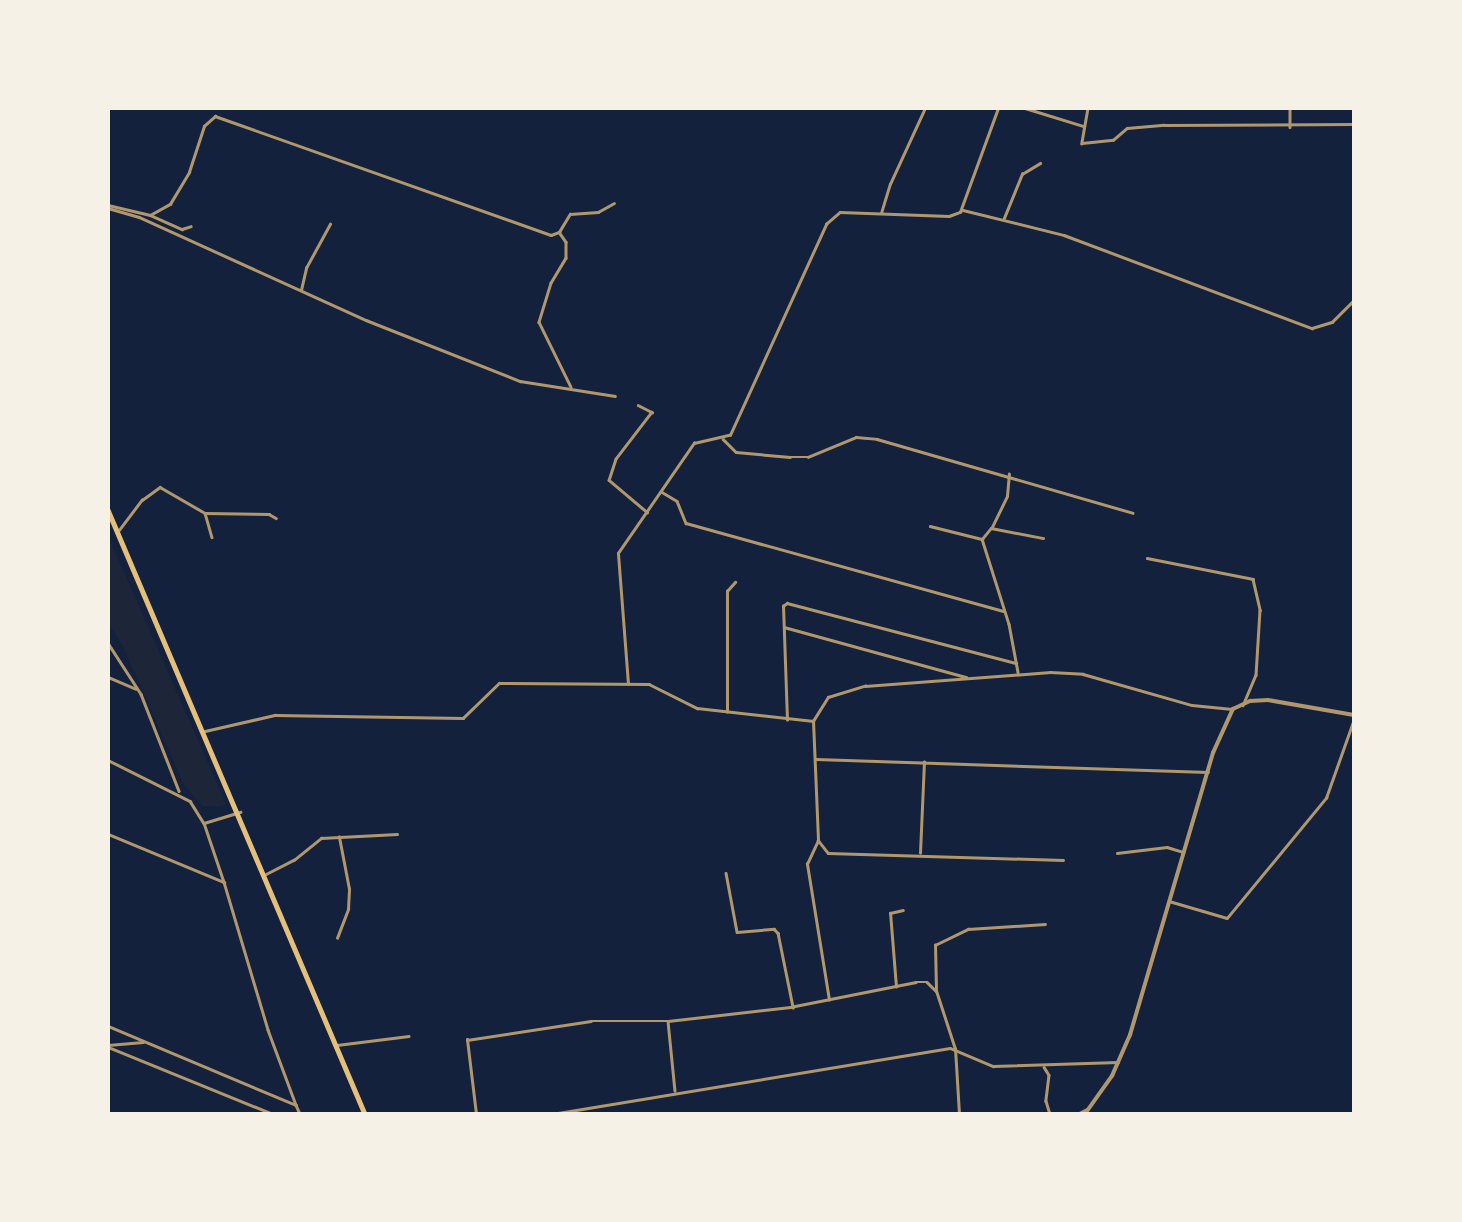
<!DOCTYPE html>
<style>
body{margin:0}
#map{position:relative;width:1462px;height:1222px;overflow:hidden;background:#14213d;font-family:"Open Sans",sans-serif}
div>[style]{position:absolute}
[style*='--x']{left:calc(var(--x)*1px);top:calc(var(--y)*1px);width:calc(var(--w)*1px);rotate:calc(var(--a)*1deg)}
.green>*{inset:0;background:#1d2539}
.minor>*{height:2.5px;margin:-1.25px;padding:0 1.25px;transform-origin:1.25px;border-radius:1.25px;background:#b1986c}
.tertiary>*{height:3.5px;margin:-1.75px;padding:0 1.75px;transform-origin:1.75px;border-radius:1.75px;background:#b1986c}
.secondary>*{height:4.5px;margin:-2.25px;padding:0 2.25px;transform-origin:2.25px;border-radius:2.25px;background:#e5c07b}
span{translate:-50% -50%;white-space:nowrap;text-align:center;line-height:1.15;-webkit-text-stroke:7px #f6f1e7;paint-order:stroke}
.frame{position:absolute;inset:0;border:110px solid #f6f1e7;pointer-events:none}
</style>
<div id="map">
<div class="green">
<div style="clip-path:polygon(108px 536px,226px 804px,221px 806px,203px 806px,184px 785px,123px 646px,109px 624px)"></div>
</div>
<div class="minor">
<div style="--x:1025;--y:108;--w:61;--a:17.2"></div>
<div style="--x:1088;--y:108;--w:36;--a:100"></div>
<div style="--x:1082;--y:143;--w:31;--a:-6"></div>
<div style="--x:1113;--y:140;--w:18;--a:-41"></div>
<div style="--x:1127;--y:128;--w:37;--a:-5"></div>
<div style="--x:1164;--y:125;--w:190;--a:-0.3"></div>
<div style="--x:1290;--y:108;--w:19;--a:90"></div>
<div style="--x:108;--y:205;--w:43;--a:13.4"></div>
<div style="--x:150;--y:215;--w:23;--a:-29"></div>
<div style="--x:170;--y:204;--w:37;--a:-59"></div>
<div style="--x:189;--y:172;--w:48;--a:-71.9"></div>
<div style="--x:204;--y:126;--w:15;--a:-42"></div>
<div style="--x:215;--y:116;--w:356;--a:19.5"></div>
<div style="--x:551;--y:235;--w:9;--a:-21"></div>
<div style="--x:559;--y:232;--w:21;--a:-59"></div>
<div style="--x:570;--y:214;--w:28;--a:-4"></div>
<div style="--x:598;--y:212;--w:18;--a:-29"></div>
<div style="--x:108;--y:208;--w:32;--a:16"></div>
<div style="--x:139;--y:217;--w:249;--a:24.4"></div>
<div style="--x:366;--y:320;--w:166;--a:21.6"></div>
<div style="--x:520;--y:381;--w:96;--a:9"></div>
<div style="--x:963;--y:210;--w:104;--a:13.9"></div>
<div style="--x:1064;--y:235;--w:265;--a:20.6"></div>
<div style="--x:1312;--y:328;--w:21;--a:-17"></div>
<div style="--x:1332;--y:322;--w:31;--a:-45"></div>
<div style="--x:881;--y:213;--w:30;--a:-73"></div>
<div style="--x:890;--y:184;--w:84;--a:-65.3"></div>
<div style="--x:150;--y:215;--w:35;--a:24"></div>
<div style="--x:182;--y:229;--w:9;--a:-18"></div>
<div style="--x:1004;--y:218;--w:48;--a:-67.8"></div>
<div style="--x:1022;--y:174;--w:21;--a:-31"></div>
<div style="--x:559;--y:232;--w:12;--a:55"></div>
<div style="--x:566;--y:242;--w:16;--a:90"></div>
<div style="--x:566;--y:258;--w:29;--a:121"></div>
<div style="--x:551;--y:283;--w:41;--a:107.1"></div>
<div style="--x:539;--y:322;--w:72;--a:63.8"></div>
<div style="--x:301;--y:290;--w:23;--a:-77"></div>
<div style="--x:306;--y:268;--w:50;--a:-61.4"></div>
<div style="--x:638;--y:405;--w:16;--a:27"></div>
<div style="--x:652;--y:412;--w:59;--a:127.5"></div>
<div style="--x:616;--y:459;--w:22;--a:108"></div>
<div style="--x:609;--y:480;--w:50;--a:40.1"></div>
<div style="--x:723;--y:439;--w:18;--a:45"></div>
<div style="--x:736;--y:452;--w:54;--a:5.3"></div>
<div style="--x:790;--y:457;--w:18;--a:0"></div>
<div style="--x:808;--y:457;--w:52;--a:-22.6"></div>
<div style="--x:856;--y:437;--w:21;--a:5"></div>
<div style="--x:877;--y:439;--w:266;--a:16.1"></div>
<div style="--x:662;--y:492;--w:17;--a:31"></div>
<div style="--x:677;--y:501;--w:24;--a:68"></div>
<div style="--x:686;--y:523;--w:329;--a:15.5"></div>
<div style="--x:205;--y:513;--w:25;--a:74"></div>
<div style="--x:930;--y:526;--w:54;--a:14"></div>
<div style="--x:982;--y:539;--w:89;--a:72.4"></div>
<div style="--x:1009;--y:624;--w:49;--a:79.4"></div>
<div style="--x:992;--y:527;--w:34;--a:-64"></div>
<div style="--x:1007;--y:496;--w:22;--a:-85"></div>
<div style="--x:119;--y:530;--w:38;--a:-53"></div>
<div style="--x:142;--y:500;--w:22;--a:-36"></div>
<div style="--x:160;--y:487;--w:52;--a:30"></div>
<div style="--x:205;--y:513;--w:64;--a:0.9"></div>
<div style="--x:269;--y:514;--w:8;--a:30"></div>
<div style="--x:982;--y:539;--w:14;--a:-51"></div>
<div style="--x:991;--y:528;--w:53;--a:10.9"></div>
<div style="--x:1147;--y:558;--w:108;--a:11.2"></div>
<div style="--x:1253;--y:579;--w:32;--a:77"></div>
<div style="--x:1260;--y:610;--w:65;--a:93.5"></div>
<div style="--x:1256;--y:675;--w:33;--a:113"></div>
<div style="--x:784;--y:627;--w:189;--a:15.4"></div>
<div style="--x:108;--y:643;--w:61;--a:57.1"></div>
<div style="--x:141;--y:694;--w:104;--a:68.6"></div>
<div style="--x:108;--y:677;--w:30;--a:23"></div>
<div style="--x:628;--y:684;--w:131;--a:-94.4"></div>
<div style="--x:618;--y:553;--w:134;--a:-55.4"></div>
<div style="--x:694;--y:443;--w:37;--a:-13"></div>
<div style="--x:730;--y:435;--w:232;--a:-65.5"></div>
<div style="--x:826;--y:224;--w:18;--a:-41"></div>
<div style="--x:840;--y:212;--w:109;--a:2.1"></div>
<div style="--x:949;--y:216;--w:12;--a:-20"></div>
<div style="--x:960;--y:212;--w:111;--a:-69.9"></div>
<div style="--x:727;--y:712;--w:121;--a:-90"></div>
<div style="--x:727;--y:591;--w:12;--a:-48"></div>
<div style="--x:787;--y:720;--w:114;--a:-92"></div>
<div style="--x:783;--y:606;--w:5;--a:-37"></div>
<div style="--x:787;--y:603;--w:237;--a:14.7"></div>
<div style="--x:205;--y:731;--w:72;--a:-12.9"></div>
<div style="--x:275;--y:715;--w:188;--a:0.9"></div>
<div style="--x:463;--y:718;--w:50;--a:-44.2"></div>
<div style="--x:499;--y:683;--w:150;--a:0.4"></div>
<div style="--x:649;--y:684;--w:54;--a:26.6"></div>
<div style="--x:697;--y:708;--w:117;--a:6.4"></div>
<div style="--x:816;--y:759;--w:392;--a:1.9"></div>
<div style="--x:108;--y:760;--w:92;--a:26.6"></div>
<div style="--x:190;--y:801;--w:26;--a:58"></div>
<div style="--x:204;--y:823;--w:62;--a:71.3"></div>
<div style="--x:204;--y:823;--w:38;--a:-17"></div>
<div style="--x:108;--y:834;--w:126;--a:22.5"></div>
<div style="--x:224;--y:882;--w:154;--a:73.4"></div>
<div style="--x:268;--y:1030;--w:80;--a:69.5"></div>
<div style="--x:818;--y:840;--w:16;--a:52"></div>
<div style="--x:828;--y:853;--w:235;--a:1.7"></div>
<div style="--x:920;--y:853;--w:91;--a:-87.5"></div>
<div style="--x:1117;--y:853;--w:50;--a:-6.8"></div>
<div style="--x:1167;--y:847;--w:17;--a:17"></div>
<div style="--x:726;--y:873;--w:60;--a:79.4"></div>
<div style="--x:737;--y:932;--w:37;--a:-5"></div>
<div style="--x:774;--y:929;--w:6;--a:45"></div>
<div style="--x:778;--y:933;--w:76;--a:78.5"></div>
<div style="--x:266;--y:874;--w:31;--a:-27"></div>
<div style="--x:294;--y:860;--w:35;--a:-39"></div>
<div style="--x:321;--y:838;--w:76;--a:-3"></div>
<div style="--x:1169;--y:901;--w:60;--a:16.3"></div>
<div style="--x:1227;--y:918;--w:156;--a:-50.5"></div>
<div style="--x:1326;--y:798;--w:84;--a:-70.5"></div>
<div style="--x:337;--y:938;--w:31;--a:-69"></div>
<div style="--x:348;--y:909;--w:20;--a:-87"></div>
<div style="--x:349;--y:889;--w:53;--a:-100.9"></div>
<div style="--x:896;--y:987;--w:74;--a:-94.6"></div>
<div style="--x:890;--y:913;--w:13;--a:-13"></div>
<div style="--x:829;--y:1000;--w:138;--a:-99.2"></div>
<div style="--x:807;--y:864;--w:26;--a:-65"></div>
<div style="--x:818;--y:840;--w:119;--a:-92.4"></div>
<div style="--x:813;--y:721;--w:28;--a:-58"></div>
<div style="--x:828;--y:697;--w:39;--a:-17"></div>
<div style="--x:865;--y:686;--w:186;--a:-4.3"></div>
<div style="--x:1050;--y:672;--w:33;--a:3"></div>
<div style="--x:1083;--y:674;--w:113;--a:15.9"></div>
<div style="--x:1192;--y:705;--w:40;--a:5.7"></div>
<div style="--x:668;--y:1021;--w:70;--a:84.3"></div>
<div style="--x:108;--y:1026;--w:204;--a:22.8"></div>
<div style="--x:296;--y:1105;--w:10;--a:66"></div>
<div style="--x:108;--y:1045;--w:35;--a:-5"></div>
<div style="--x:337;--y:1045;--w:72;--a:-7.2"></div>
<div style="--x:108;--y:1047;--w:178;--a:22.1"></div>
<div style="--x:1044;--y:1067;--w:9;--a:58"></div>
<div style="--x:1049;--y:1075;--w:26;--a:97"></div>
<div style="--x:1046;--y:1101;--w:14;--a:73"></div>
<div style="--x:476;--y:1114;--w:75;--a:-96.9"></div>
<div style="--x:467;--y:1040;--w:125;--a:-8.7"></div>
<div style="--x:591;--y:1021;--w:77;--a:0"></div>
<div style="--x:668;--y:1021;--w:123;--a:-6.5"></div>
<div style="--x:790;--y:1007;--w:128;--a:-11.2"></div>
<div style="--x:916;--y:982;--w:11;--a:0"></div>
<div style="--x:927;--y:982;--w:13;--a:45"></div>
<div style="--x:552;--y:1114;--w:403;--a:-9.4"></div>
<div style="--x:950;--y:1048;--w:47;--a:22.7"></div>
<div style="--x:993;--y:1066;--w:125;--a:-1.8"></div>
<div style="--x:959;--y:1114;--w:65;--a:-93.5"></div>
<div style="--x:955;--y:1049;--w:61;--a:-108.1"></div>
<div style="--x:936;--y:991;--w:46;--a:-91.2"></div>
<div style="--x:935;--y:945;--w:37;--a:-26"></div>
<div style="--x:968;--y:929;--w:77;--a:-3.7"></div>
<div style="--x:1077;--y:1114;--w:11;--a:-27"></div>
</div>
<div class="tertiary">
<div style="--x:1085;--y:1114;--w:47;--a:-54.6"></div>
<div style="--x:1112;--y:1076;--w:45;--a:-66.3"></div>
<div style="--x:1130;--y:1035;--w:294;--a:-73.6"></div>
<div style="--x:1213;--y:753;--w:48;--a:-65.6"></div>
<div style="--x:1233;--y:709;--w:19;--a:-25"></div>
<div style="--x:1250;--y:701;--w:18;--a:-3"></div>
<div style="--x:1268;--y:700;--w:87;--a:9.9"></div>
</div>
<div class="secondary">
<div style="--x:108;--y:510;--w:656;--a:66.95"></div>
</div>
<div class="frame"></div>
</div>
